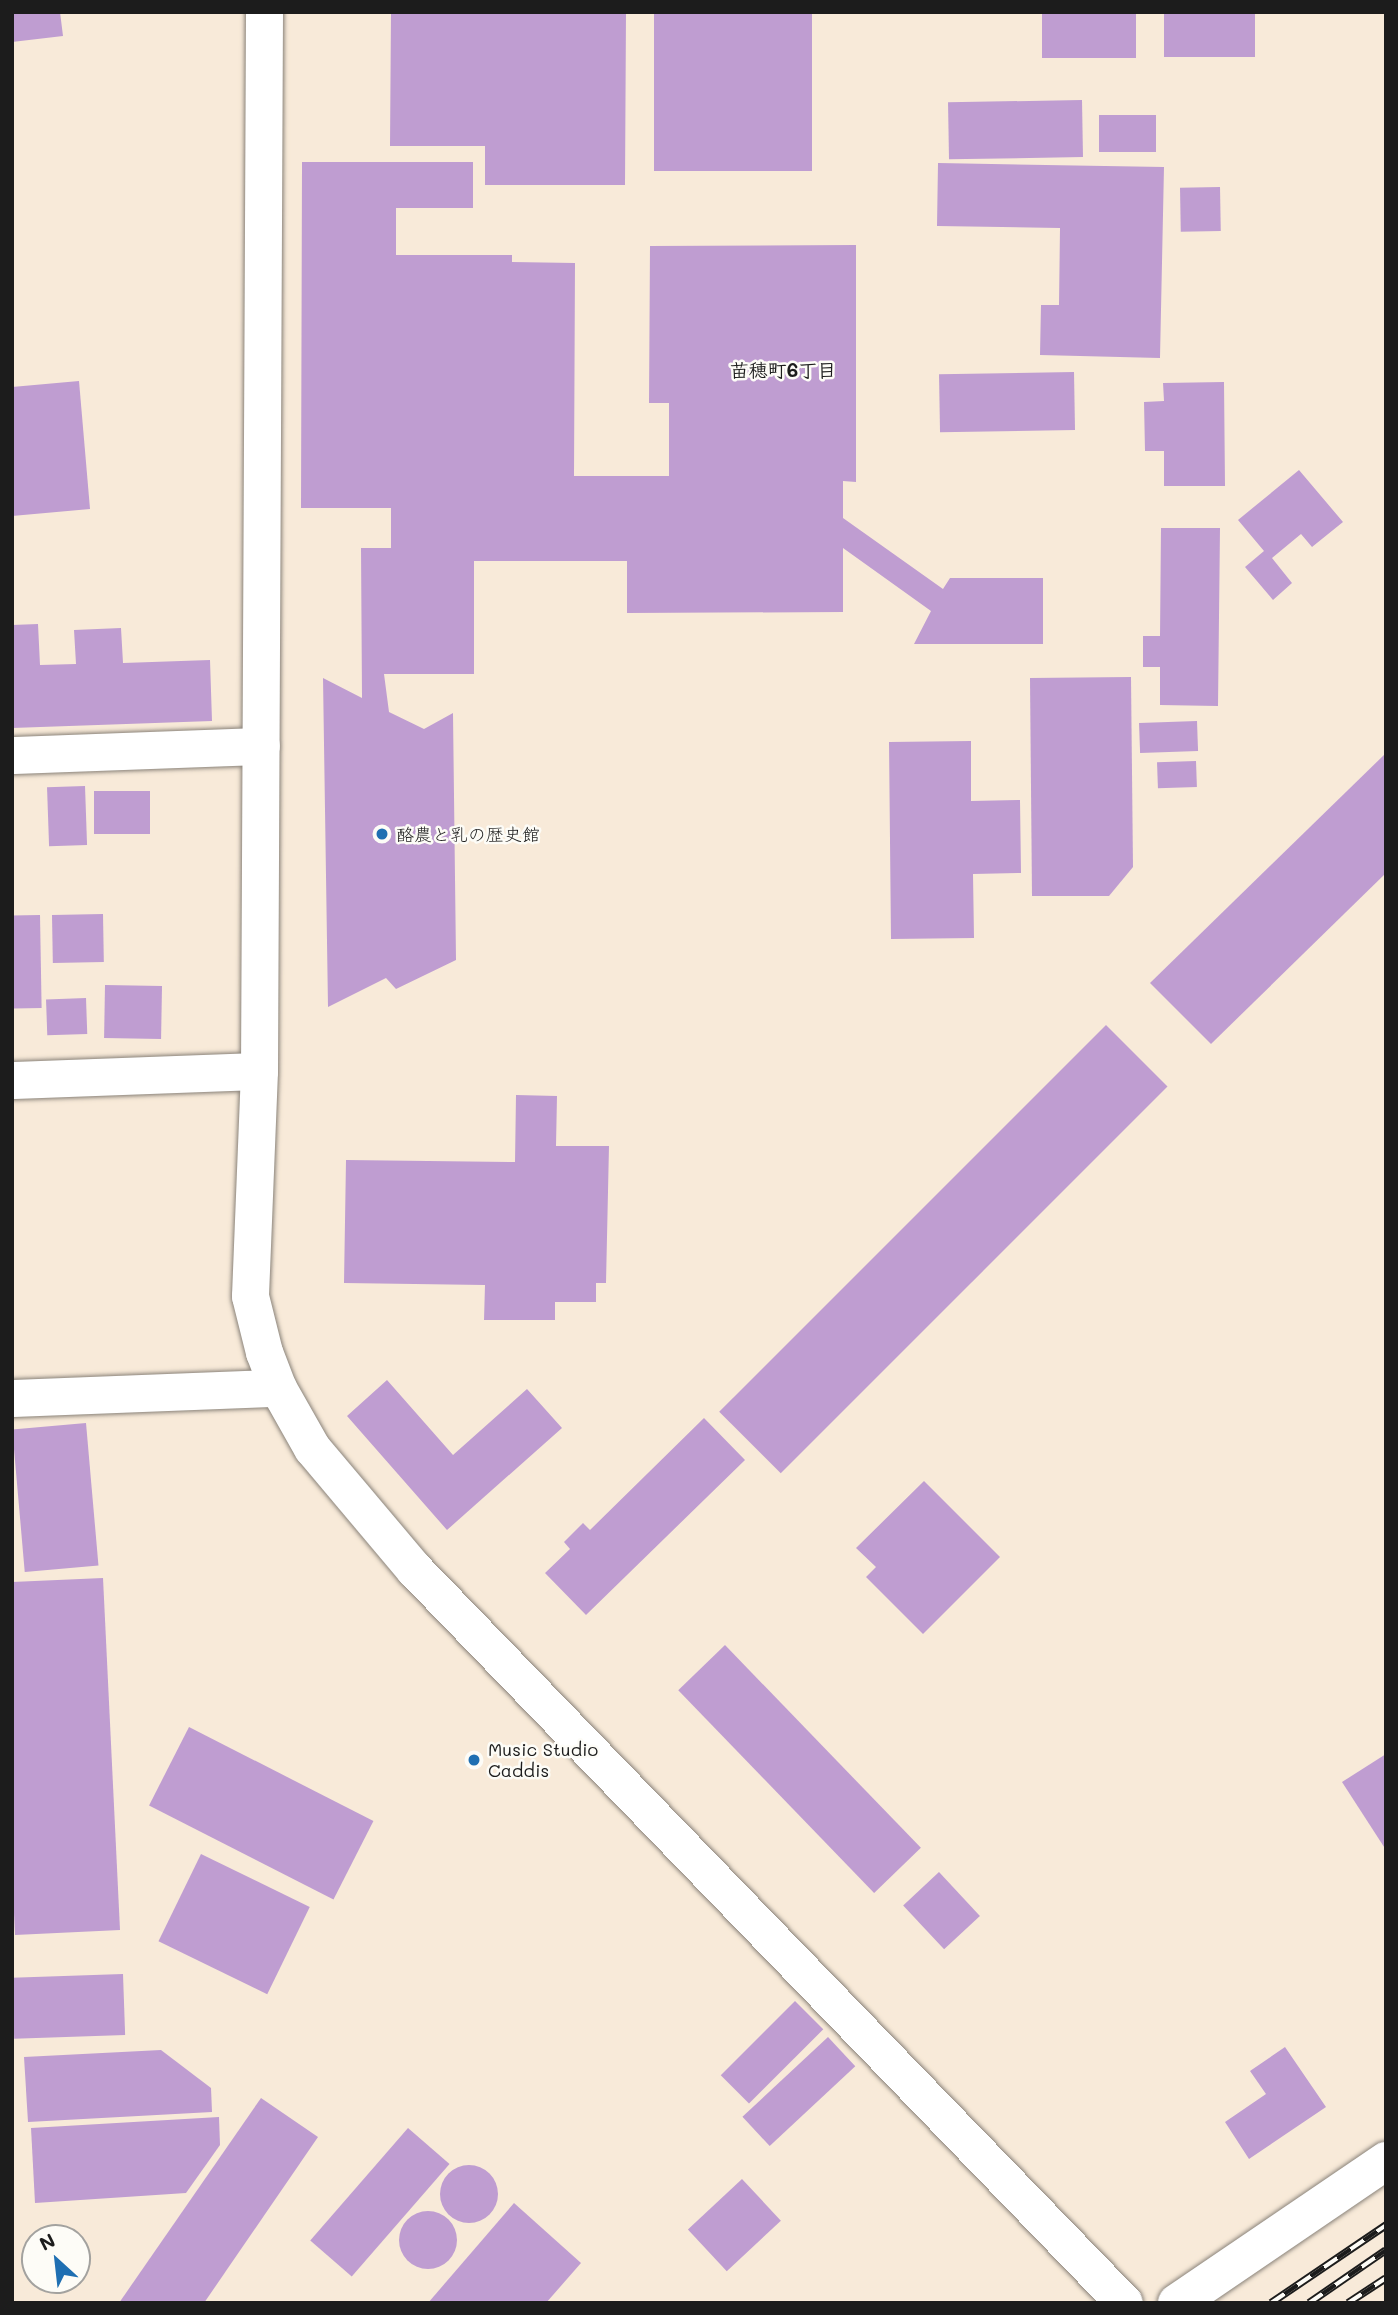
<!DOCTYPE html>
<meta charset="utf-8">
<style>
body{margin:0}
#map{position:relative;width:1398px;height:2315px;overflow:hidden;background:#f8ead9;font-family:Mali,"Klee One",sans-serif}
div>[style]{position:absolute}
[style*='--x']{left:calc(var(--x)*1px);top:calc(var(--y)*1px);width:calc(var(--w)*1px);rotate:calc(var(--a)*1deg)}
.building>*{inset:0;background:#bf9dd1;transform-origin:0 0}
.round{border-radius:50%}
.roads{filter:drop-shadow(0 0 2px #8a837a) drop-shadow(0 0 2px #8a837a)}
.street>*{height:37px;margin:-18.5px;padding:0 18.5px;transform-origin:18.5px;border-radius:18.5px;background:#fff}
.secondary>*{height:38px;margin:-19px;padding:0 19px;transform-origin:19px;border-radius:19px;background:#fff}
.rail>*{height:8px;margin-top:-4px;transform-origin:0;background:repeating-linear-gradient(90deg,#fdfcf7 0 16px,#1c1c1c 0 32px);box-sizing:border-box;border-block:2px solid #1c1c1c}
.dots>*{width:19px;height:19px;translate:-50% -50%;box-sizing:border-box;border:4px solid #fdfcf7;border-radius:50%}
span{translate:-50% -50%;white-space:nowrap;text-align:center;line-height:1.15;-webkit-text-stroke:5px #fdfcf7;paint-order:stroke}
.poi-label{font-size:18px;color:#1c1c1c}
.left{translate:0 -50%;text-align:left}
.neighbourhood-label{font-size:19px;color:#1c1c1c;font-weight:700}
.frame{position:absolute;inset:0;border:14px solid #1c1c1c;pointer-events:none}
.north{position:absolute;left:21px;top:2224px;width:70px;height:70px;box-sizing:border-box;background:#fdfcf7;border:2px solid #a3a29f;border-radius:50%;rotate:333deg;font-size:19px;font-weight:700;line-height:28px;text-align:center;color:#1c1c1c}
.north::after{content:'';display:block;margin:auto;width:24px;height:32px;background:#1f6fb2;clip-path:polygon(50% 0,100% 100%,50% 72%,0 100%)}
</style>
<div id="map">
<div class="building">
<div style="clip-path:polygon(12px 12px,60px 12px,63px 36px,12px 42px)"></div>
<div style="clip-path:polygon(391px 12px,626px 12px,625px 185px,485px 185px,485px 146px,390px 146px)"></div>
<div style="left:654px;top:12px;width:158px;height:159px"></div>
<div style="left:1042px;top:12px;width:94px;height:46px"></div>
<div style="left:1164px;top:12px;width:91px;height:45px"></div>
<div style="left:1082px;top:100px;width:57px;height:134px;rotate:89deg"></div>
<div style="left:1099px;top:115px;width:57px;height:37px"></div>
<div style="clip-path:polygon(302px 162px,473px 162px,473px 208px,396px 208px,396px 255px,512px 255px,512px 262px,575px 263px,574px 476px,669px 476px,669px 403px,649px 403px,650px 246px,856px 245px,856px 482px,843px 481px,843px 518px,943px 589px,950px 578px,1043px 578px,1043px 644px,914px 644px,931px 611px,843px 548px,843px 612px,627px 613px,627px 561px,474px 561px,474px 674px,384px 674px,389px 712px,424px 729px,453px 713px,456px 960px,396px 989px,386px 978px,328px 1007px,323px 678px,362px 698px,361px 548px,391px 548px,391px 508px,301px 508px)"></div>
<div style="clip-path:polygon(938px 163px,1164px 167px,1160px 358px,1040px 355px,1041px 305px,1059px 305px,1060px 228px,937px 226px)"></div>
<div style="left:1220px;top:187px;width:44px;height:40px;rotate:89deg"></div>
<div style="left:1074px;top:372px;width:58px;height:135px;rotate:89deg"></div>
<div style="clip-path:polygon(79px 381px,90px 509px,12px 516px,12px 387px)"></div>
<div style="clip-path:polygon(1224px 382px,1225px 486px,1164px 486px,1164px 451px,1145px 451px,1144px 402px,1164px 401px,1163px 383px)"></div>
<div style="clip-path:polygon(1299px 470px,1343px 522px,1312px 547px,1301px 534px,1272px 558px,1292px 583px,1273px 600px,1245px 567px,1264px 551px,1238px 520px)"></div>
<div style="clip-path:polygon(1161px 528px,1220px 528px,1218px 706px,1160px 705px,1160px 667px,1143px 667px,1143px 636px,1160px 636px)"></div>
<div style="clip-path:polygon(38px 624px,40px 665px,76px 664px,74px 630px,121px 628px,123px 663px,210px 660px,212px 721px,12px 728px,12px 625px)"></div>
<div style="clip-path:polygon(1131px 677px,1133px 867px,1109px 896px,1032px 896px,1030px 678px)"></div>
<div style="left:1197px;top:721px;width:30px;height:58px;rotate:88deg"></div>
<div style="clip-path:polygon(971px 741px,971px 801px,1020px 800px,1021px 873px,973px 874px,974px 938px,891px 939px,889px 742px)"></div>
<div style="clip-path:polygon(1386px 753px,1386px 873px,1211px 1044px,1150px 983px)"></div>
<div style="left:1196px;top:761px;width:26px;height:39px;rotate:88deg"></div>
<div style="left:85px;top:786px;width:59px;height:38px;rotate:88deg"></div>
<div style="left:94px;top:791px;width:56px;height:43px"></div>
<div style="left:103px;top:914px;width:48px;height:51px;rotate:89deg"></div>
<div style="left:40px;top:915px;width:93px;height:28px;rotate:89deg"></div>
<div style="left:162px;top:986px;width:53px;height:57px;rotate:91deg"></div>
<div style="left:86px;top:998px;width:36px;height:40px;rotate:88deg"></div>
<div style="left:1106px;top:1025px;width:87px;height:547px;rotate:45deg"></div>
<div style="clip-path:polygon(516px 1095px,557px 1096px,556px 1146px,609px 1146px,606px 1283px,596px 1283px,596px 1302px,555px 1302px,555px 1320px,484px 1320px,485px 1285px,344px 1283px,346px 1160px,515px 1162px)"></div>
<div style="clip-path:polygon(387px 1380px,453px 1455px,527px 1389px,562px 1428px,447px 1530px,347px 1416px)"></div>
<div style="clip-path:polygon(704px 1418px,745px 1460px,586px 1615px,545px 1573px,570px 1549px,564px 1542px,583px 1523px,590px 1530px)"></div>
<div style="left:86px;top:1423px;width:143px;height:74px;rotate:85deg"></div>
<div style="clip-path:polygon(924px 1481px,1000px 1557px,923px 1634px,866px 1577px,876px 1567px,856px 1548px)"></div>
<div style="clip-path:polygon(103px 1578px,120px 1930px,15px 1935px,12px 1869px,12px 1582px)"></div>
<div style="left:725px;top:1645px;width:282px;height:65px;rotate:46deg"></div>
<div style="left:189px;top:1727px;width:207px;height:88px;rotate:27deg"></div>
<div style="clip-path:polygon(1386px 1754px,1386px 1850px,1342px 1782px)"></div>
<div style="left:201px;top:1854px;width:121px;height:97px;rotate:26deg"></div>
<div style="left:939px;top:1872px;width:60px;height:49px;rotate:47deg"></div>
<div style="left:123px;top:1974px;width:61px;height:111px;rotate:88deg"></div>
<div style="left:795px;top:2001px;width:40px;height:105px;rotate:45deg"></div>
<div style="left:828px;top:2037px;width:40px;height:117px;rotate:47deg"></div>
<div style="clip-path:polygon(1285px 2047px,1326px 2107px,1249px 2159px,1225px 2122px,1266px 2094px,1250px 2071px)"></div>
<div style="clip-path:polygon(161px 2050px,211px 2088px,212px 2112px,28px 2122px,24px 2057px)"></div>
<div style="clip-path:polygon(261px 2098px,318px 2137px,204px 2303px,119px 2303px)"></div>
<div style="clip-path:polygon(219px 2117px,220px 2145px,186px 2193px,35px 2203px,31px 2128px)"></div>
<div style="left:408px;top:2128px;width:55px;height:149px;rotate:41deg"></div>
<div class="round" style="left:440px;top:2165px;width:58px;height:58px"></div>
<div style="left:742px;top:2179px;width:57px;height:74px;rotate:47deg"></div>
<div style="clip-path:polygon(514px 2203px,581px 2263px,546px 2303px,428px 2303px)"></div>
<div class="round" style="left:399px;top:2211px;width:58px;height:58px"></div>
</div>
<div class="roads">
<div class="street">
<div style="--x:264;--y:12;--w:1059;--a:90.27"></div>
<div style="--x:259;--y:1071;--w:225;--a:92.3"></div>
<div style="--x:250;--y:1296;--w:58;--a:76"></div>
<div style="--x:264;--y:1352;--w:39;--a:69"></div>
<div style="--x:278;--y:1388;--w:69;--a:60.5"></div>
<div style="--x:312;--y:1448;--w:158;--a:49.9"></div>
<div style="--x:414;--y:1569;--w:1021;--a:45.95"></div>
<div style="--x:12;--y:755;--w:249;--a:-2.1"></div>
<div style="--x:12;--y:1080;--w:247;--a:-2.1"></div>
<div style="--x:12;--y:1398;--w:266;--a:-2.2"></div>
</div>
<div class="secondary">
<div style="--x:1177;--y:2303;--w:253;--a:-34.2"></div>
</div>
</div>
<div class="rail">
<div style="--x:1271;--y:2303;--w:139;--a:-34.1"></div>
<div style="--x:1309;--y:2303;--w:93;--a:-34.5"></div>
<div style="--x:1348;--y:2303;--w:45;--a:-33.3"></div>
</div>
<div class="dots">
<div style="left:382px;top:834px;background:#1f6fb2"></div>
<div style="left:474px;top:1760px;background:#1f6fb2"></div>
</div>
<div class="poi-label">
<span class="left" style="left:396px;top:834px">酪農と乳の歴史館</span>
<span class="left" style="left:488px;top:1760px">Music Studio<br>Caddis</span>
</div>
<div class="neighbourhood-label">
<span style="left:783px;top:370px">苗穂町6丁目</span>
</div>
<div class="frame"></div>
<div class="north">N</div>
</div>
